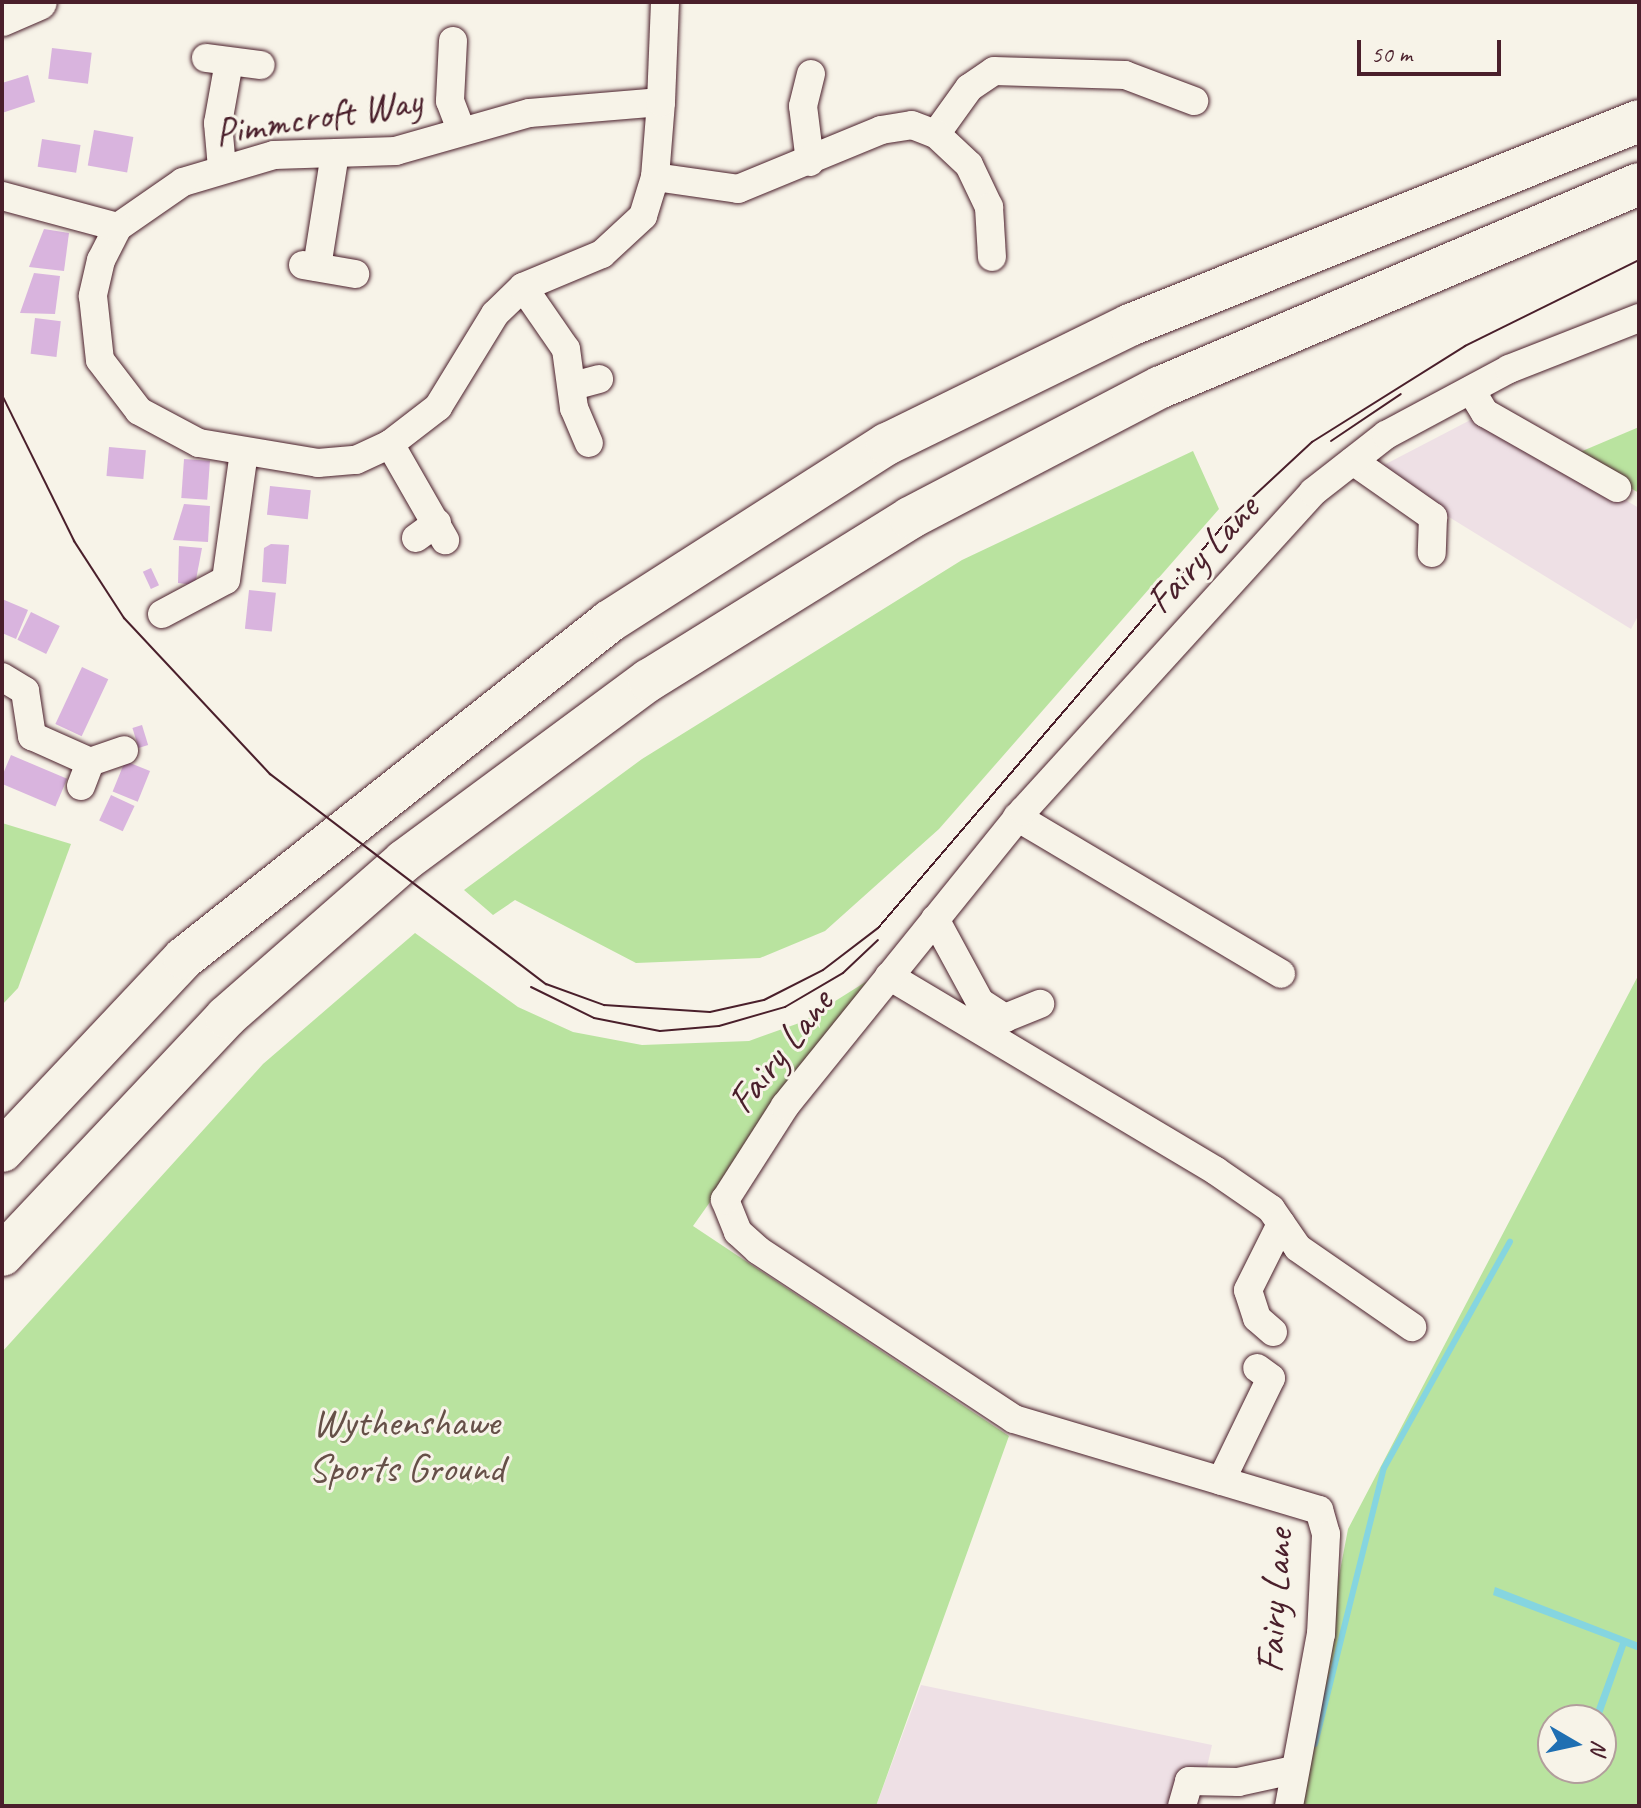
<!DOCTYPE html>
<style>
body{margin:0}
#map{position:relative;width:1641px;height:1808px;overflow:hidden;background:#f7f3e8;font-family:Caveat,sans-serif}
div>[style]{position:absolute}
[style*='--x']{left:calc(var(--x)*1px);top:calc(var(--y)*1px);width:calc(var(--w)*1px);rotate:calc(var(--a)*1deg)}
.built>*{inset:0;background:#eee0e5}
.green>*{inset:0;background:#b9e39f}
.water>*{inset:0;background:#85d5e0}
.stream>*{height:6px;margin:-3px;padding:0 3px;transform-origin:3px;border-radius:3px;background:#85d5e0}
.building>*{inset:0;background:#d9b4de;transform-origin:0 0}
.roads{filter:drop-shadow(0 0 2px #4a1f2b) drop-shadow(0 0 2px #4a1f2b)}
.minor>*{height:28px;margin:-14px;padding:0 14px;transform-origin:14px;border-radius:14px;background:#f7f3e8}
.major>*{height:36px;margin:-18px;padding:0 18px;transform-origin:18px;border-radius:18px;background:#f7f3e8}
.highway>*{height:42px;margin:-21px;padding:0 21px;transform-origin:21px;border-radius:21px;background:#f7f3e8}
.tram>*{height:2px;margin:-1px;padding:0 1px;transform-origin:1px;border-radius:1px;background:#4a1f2b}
span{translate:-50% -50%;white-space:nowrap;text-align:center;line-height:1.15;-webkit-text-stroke:6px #f7f3e8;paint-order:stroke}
.street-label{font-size:40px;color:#4a1f2b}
.park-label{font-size:40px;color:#665048}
.frame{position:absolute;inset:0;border:4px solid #4a1f2b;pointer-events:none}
.north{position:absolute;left:1537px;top:1704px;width:80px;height:80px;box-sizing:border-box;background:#f7f3e8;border:2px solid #b29e9c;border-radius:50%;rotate:99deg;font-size:22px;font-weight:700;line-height:32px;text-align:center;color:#4a1f2b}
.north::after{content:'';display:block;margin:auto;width:28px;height:36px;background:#1f6fb2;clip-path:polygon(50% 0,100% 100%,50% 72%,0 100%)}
.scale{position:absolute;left:1357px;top:40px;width:144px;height:36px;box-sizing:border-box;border:4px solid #4a1f2b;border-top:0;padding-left:10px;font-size:24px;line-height:28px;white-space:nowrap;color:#4a1f2b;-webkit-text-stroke:6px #f7f3e8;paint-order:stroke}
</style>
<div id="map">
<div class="built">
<div style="clip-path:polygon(1480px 415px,1639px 508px,1639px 614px,1631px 629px,1384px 477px,1382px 466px)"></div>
<div style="clip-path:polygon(921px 1685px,1212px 1745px,1198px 1806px,876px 1806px)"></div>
</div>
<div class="green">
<div style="clip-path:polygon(1639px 427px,1639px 493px,1573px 455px)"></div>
<div style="clip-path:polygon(1193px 451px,1219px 509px,939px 829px,825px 931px,760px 958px,636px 963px,515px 900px,493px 915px,464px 890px,642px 759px,962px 560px)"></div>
<div style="clip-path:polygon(2px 823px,71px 844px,18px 988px,2px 1005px)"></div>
<div style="clip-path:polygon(415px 933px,518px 1007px,573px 1032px,642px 1045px,749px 1041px,802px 1022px,867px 981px,693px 1226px,1009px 1436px,876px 1806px,2px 1806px,2px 1352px,263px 1064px)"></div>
<div style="clip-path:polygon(evenodd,1639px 974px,1639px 1806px,1295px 1806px,1348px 1529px,1639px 974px,1553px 1720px,1601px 1720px,1601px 1768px,1553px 1768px,1553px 1720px)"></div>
</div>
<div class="water">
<div style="clip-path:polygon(1495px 1587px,1639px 1643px,1639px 1651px,1626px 1646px,1600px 1720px,1592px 1720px,1620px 1643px,1493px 1595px)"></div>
</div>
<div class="stream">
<div style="--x:1315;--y:1744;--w:284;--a:-76"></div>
<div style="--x:1384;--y:1468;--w:259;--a:-60.9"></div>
</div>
<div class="building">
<div style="left:52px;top:48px;width:40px;height:31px;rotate:7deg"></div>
<div style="clip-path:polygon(28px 75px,35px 102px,2px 113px,2px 83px)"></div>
<div style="left:94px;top:130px;width:40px;height:36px;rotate:10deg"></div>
<div style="left:42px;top:139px;width:39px;height:28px;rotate:9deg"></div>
<div style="clip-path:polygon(44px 229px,69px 233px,64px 271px,29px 267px)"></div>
<div style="clip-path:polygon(34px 273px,60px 276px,55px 314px,20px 313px)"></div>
<div style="left:35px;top:318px;width:26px;height:36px;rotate:7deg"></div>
<div style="left:109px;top:447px;width:37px;height:29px;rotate:5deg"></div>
<div style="left:184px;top:459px;width:26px;height:39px;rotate:4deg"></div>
<div style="left:270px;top:486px;width:41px;height:29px;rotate:6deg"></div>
<div style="clip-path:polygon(184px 504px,210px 506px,208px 542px,173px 540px)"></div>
<div style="clip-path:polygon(271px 544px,289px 545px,286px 584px,262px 582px,264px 548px)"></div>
<div style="clip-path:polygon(179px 546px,202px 548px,195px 585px,178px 583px)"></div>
<div style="left:151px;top:568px;width:19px;height:9px;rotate:65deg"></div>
<div style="left:249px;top:590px;width:27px;height:39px;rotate:6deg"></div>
<div style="clip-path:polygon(2px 599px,28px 610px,16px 639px,2px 633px)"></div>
<div style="left:31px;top:612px;width:32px;height:31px;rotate:26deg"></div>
<div style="left:82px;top:667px;width:29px;height:63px;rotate:25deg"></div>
<div style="left:142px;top:725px;width:21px;height:10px;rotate:73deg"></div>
<div style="left:11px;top:755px;width:61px;height:30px;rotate:23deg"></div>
<div style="left:125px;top:761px;width:27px;height:33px;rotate:22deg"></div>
<div style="left:111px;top:795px;width:26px;height:28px;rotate:25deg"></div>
</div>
<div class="roads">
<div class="minor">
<div style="--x:453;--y:41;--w:60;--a:92.9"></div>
<div style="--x:450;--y:101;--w:31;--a:69"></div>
<div style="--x:206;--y:58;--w:55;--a:7.3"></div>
<div style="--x:661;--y:102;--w:132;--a:175.2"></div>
<div style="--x:529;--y:113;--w:138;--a:164.1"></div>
<div style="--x:396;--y:151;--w:122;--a:178.1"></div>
<div style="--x:274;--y:155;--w:95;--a:163.5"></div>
<div style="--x:183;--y:182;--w:79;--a:145.3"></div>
<div style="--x:118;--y:227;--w:37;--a:117"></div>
<div style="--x:101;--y:260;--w:37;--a:103"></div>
<div style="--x:93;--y:296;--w:64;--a:83.8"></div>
<div style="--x:100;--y:360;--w:64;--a:52.6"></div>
<div style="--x:139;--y:411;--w:68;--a:28.1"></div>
<div style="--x:199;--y:443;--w:121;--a:9.5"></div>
<div style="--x:318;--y:463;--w:38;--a:-5"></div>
<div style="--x:356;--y:460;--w:38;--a:-25"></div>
<div style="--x:390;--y:444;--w:61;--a:-37.6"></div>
<div style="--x:438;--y:407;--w:109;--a:-58.5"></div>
<div style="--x:495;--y:314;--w:39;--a:-44"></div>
<div style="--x:523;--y:287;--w:86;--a:-22.7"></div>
<div style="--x:602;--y:254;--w:56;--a:-42.8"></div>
<div style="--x:643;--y:216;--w:41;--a:-72.9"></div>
<div style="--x:655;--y:177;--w:75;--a:-85.4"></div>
<div style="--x:661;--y:102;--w:100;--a:-87.7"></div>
<div style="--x:936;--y:134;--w:57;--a:-54.3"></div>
<div style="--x:969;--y:88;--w:30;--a:-34"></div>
<div style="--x:994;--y:71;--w:131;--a:1.7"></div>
<div style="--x:1125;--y:75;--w:74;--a:20.6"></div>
<div style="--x:810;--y:162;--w:56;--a:-97.1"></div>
<div style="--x:803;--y:106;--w:33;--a:-76"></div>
<div style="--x:222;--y:168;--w:45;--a:-95.1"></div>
<div style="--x:218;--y:123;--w:62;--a:-79.8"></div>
<div style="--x:655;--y:177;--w:84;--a:8.2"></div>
<div style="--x:738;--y:189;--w:155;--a:-22.4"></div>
<div style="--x:881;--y:130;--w:31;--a:-9"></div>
<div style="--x:912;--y:125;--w:26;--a:21"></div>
<div style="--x:936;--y:134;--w:45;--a:43.2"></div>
<div style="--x:969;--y:165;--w:47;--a:64.5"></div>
<div style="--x:989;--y:207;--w:50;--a:86.6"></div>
<div style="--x:2;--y:196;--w:120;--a:15"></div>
<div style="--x:303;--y:265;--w:53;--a:9.8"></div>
<div style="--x:317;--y:267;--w:115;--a:-81"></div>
<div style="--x:523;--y:287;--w:75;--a:55.3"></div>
<div style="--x:566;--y:349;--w:60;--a:82.3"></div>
<div style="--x:574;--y:408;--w:38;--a:67"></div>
<div style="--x:573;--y:386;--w:27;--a:-15"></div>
<div style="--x:1471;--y:390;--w:27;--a:59"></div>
<div style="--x:1485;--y:413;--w:152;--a:29.6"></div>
<div style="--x:390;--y:444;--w:111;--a:60.2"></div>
<div style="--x:1353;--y:461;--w:98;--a:35"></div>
<div style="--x:1433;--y:517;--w:36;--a:92"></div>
<div style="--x:416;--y:538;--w:26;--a:-36"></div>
<div style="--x:162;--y:614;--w:72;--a:-28"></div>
<div style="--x:226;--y:580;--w:129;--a:-82"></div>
<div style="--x:2;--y:677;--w:27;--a:31"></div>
<div style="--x:25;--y:691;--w:46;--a:81.2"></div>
<div style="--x:32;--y:736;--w:64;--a:24.1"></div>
<div style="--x:90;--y:762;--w:36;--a:-19"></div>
<div style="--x:81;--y:786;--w:26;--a:-69"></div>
<div style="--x:1017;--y:817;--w:307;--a:30.7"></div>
<div style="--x:935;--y:919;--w:94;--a:61.5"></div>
<div style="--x:980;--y:1002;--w:30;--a:33"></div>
<div style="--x:1005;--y:1018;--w:38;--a:-22"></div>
<div style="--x:889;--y:976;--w:381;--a:30.8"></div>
<div style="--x:1216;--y:1171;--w:67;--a:34.6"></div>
<div style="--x:1271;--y:1209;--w:47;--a:55.3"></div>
<div style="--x:1298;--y:1248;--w:139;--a:34.7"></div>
<div style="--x:1273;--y:1332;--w:21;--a:-139"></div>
<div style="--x:1257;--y:1318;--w:29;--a:-108"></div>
<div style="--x:1248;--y:1290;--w:74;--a:-63.4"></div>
<div style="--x:1221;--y:1481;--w:114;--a:-64.1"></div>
<div style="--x:1271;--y:1378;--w:17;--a:-144"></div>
<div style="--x:1182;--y:1806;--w:26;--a:-74"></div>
<div style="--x:1189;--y:1781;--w:49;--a:1.2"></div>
<div style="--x:1238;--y:1782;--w:56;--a:-12.3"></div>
<div style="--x:1289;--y:1806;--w:175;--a:-79.5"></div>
<div style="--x:1321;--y:1634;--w:100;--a:-87.1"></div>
<div style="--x:1326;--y:1534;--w:25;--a:-106"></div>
<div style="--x:1319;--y:1510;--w:318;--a:-163.4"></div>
<div style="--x:1014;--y:1419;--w:307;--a:-146.6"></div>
<div style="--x:758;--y:1250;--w:27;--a:-138"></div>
<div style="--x:738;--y:1232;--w:35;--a:-112"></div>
<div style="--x:725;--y:1200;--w:112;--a:-57.4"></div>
<div style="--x:785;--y:1106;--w:379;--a:-51.1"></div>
<div style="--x:1023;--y:811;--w:431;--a:-47.7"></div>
<div style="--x:1313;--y:492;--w:93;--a:-38"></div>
<div style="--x:1386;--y:435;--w:140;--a:-28.2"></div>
<div style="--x:1509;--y:369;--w:140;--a:-21.4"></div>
</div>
<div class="major">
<div style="--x:2;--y:18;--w:40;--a:-23.4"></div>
</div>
<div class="highway">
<div style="--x:2;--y:1151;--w:265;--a:-46.7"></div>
<div style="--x:184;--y:958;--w:543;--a:-38.35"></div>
<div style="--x:610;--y:621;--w:329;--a:-32.6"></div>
<div style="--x:887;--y:444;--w:271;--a:-26.1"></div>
<div style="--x:1130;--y:325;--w:548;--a:-21.84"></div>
<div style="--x:2;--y:1255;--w:327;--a:-46.7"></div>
<div style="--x:226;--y:1017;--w:237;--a:-41.2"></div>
<div style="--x:404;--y:861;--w:305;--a:-36.5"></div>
<div style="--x:649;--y:680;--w:307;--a:-31.8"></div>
<div style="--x:910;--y:518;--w:283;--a:-27.6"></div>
<div style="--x:1161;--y:387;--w:519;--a:-23.01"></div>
</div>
</div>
<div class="tram">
<div style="--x:2;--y:395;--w:163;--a:63.7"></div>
<div style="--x:74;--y:541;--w:92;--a:57"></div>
<div style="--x:124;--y:618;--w:214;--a:46.9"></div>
<div style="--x:270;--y:774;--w:347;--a:37.3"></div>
<div style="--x:546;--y:984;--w:62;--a:19.9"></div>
<div style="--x:604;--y:1005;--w:106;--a:3.8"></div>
<div style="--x:710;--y:1012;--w:55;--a:-12.5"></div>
<div style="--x:764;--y:1000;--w:66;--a:-27"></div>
<div style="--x:823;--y:970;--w:69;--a:-37.4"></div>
<div style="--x:878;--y:928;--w:538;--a:-49.38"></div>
<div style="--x:1228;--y:520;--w:115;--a:-42.9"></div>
<div style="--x:1312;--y:442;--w:181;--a:-32.1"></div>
<div style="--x:1465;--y:346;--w:194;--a:-26.3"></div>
<div style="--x:1331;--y:441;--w:84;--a:-33.9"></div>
<div style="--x:531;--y:987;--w:70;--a:26.2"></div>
<div style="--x:594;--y:1018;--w:67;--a:11.1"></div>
<div style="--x:660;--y:1031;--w:59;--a:-4.8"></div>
<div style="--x:719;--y:1026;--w:69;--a:-16.1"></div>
<div style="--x:785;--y:1007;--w:67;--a:-30.4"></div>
<div style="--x:843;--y:973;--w:48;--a:-43.3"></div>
</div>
<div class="street-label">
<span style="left:318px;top:116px;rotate:-9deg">Pimmcroft Way</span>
<span style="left:1202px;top:554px;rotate:-47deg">Fairy Lane</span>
<span style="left:780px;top:1051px;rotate:-52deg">Fairy Lane</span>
<span style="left:1274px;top:1601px;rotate:-86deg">Fairy Lane</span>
</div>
<div class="park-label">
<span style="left:406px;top:1445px">Wythenshawe<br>Sports Ground</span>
</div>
<div class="frame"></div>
<div class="north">N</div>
<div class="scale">50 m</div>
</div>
